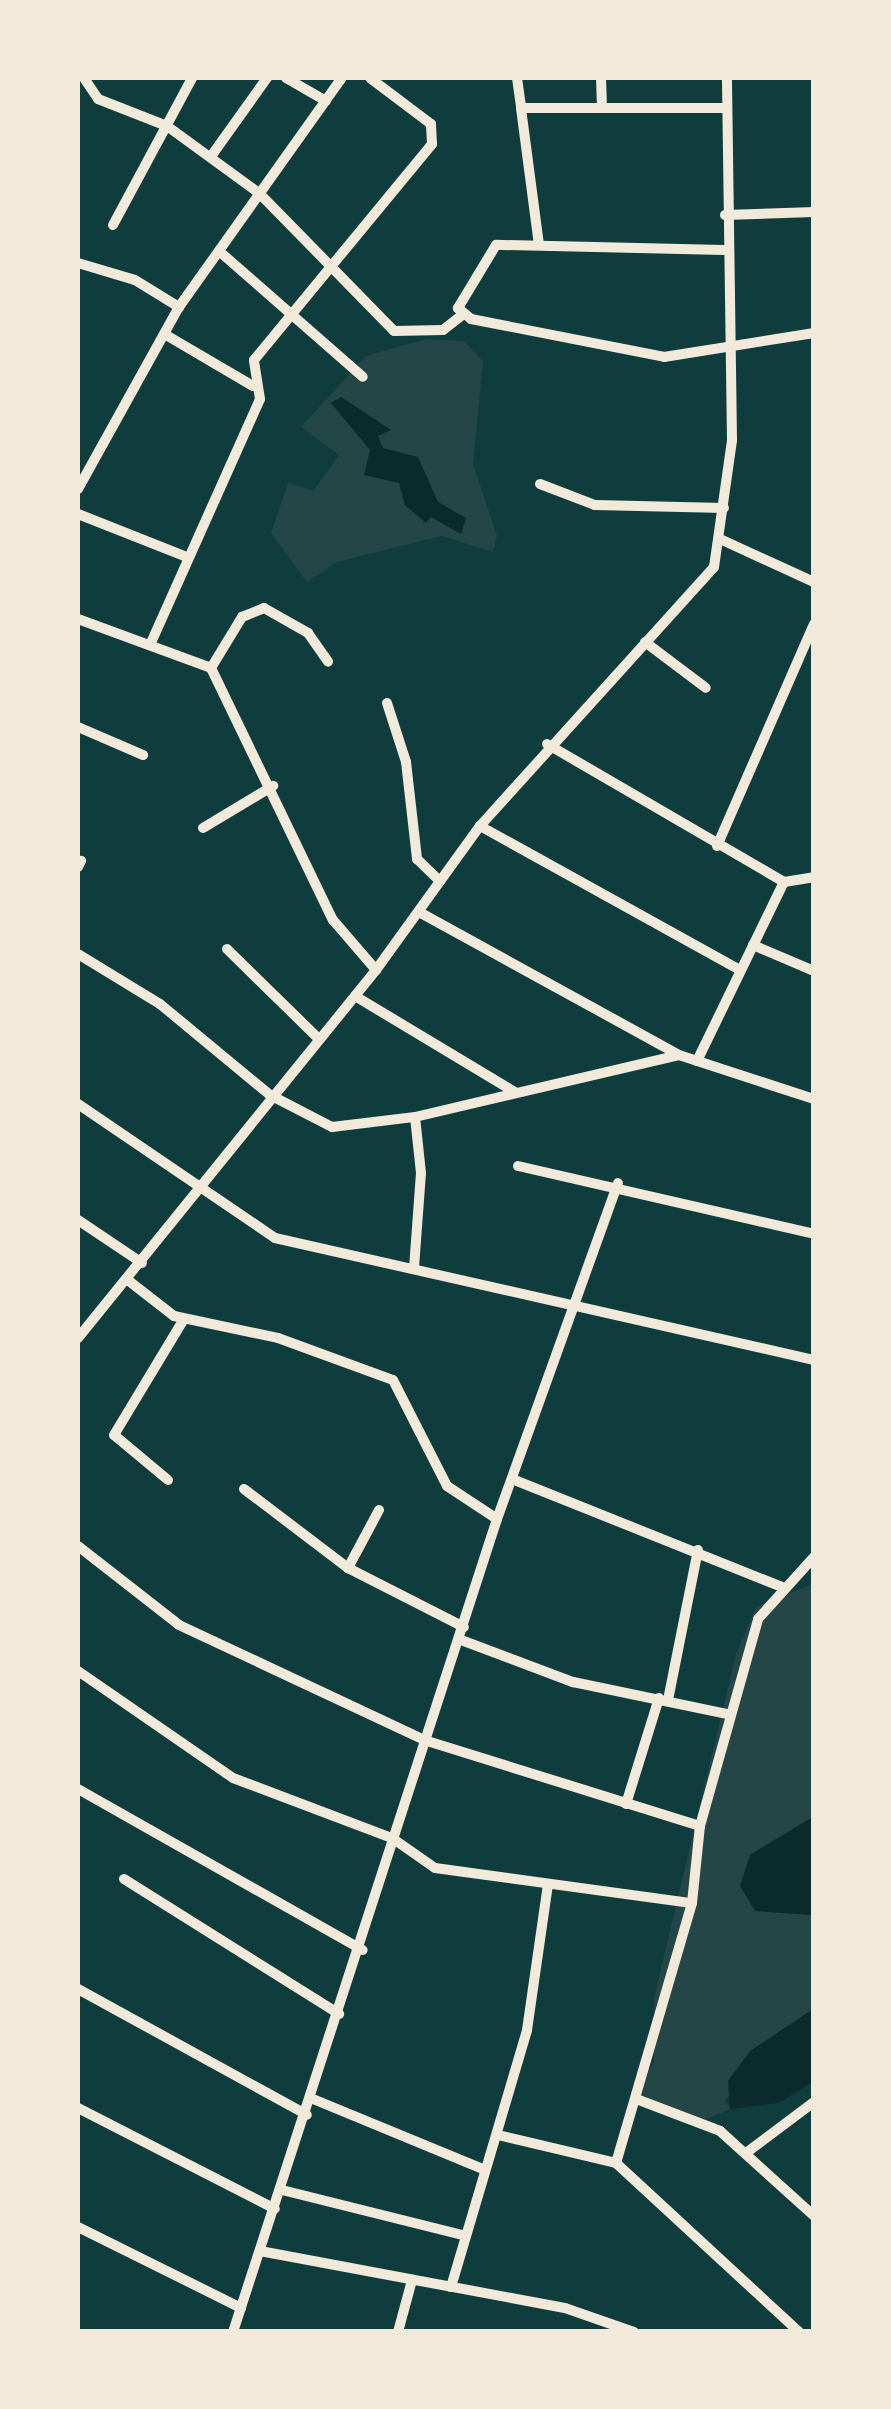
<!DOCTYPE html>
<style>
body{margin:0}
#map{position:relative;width:891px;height:2409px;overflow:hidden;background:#0f3d3e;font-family:"Public Sans",sans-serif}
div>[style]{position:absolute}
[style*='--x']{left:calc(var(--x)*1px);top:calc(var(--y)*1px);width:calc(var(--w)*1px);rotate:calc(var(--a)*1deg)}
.green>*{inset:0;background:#244646}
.water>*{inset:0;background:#0a2a2b}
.minor>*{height:10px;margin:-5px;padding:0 5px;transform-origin:5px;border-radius:5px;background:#f1e9da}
span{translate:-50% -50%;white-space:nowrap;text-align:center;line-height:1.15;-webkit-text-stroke:10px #f1e9da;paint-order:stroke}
.frame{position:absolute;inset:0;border:80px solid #f1e9da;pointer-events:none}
</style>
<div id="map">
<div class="green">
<div style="clip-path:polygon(426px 339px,464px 341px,483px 361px,473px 464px,497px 536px,493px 552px,442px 536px,337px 562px,307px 582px,271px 533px,288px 483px,313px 491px,339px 455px,301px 427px,366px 356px)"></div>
<div style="clip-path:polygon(813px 1584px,813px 1817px,750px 1855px,756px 1911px,813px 1915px,813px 2009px,725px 2100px,730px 2109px,702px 2121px,634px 2091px,654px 2063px,654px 1998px,736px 1654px,756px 1607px)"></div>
</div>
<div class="water">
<div style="clip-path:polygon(341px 397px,391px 430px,378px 436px,383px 448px,418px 457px,438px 502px,466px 518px,461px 534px,431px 517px,426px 523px,405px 505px,399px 483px,364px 475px,370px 450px,331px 403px)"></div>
<div style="clip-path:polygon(813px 1817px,813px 1915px,755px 1911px,740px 1886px,750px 1855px)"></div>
<div style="clip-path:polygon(813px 2009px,813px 2082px,778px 2103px,730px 2109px,728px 2081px,750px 2051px)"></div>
</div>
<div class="minor">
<div style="--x:84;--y:78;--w:25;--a:56"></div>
<div style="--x:98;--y:99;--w:74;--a:21.4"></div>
<div style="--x:167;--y:126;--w:114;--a:36.1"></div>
<div style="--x:259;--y:193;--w:193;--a:45.6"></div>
<div style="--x:394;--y:331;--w:49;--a:-1.2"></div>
<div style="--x:443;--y:330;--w:24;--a:-38"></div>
<div style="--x:286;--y:78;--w:46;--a:29.9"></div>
<div style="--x:517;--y:78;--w:30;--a:82"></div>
<div style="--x:601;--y:78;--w:24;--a:88"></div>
<div style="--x:212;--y:155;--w:95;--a:-54.5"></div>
<div style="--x:725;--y:215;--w:89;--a:-1.9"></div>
<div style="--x:113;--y:225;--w:167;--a:-61.7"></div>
<div style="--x:539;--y:245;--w:138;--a:-97.5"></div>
<div style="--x:521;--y:108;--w:205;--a:0"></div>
<div style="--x:724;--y:250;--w:228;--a:-178.7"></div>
<div style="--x:496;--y:245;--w:74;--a:121.1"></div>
<div style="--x:458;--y:308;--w:17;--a:40"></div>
<div style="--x:471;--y:319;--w:197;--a:11.1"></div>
<div style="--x:664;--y:357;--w:152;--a:-9.1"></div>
<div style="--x:219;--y:251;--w:191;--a:41.2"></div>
<div style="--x:78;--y:263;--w:59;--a:16.6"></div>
<div style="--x:135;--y:280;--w:52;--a:31.5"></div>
<div style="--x:166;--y:335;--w:101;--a:30.4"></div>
<div style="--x:540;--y:484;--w:59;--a:20.9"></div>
<div style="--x:595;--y:505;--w:129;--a:1.3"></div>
<div style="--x:78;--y:489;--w:208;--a:-61"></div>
<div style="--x:179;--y:307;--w:281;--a:-54.6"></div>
<div style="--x:78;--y:514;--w:114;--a:21.6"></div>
<div style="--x:720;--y:539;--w:103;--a:24.6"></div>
<div style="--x:78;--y:619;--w:142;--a:20.2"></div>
<div style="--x:211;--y:668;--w:280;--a:64.2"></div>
<div style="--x:333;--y:920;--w:66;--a:49.3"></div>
<div style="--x:645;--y:642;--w:76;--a:37"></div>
<div style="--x:150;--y:645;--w:269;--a:-65.9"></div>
<div style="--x:260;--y:399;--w:39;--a:-99"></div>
<div style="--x:254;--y:360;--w:280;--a:-50.5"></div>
<div style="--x:432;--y:144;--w:20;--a:-93"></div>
<div style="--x:431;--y:124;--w:76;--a:-143"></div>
<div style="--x:211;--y:668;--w:60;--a:-58.7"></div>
<div style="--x:242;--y:617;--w:24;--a:-22"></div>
<div style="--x:264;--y:608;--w:51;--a:29.6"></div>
<div style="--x:308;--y:633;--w:35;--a:55"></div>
<div style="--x:387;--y:703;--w:62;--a:72.1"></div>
<div style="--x:406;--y:762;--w:98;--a:83.5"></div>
<div style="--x:417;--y:859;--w:32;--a:44"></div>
<div style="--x:78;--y:727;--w:71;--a:23.3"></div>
<div style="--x:547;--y:744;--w:274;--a:30.2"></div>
<div style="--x:784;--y:882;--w:30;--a:-9"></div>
<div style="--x:480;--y:826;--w:297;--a:29"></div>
<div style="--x:203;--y:828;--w:82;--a:-31"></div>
<div style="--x:717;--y:846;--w:242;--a:-66.4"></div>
<div style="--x:78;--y:867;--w:7;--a:-63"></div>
<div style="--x:419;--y:912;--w:297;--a:28.8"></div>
<div style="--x:679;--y:1055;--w:142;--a:18.1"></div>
<div style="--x:753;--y:945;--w:66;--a:23.1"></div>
<div style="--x:227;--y:949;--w:127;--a:44.4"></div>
<div style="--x:78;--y:954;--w:96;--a:31.4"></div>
<div style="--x:160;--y:1004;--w:143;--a:39.6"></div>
<div style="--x:270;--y:1095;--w:70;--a:27.3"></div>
<div style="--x:332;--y:1127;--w:84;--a:-6.9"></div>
<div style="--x:415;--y:1117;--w:271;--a:-13.2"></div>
<div style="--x:355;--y:996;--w:187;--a:31"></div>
<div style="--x:697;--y:1061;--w:199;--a:-64.1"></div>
<div style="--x:78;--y:1104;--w:238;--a:34.2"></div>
<div style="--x:275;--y:1238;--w:553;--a:12.75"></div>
<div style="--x:518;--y:1166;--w:304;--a:12.9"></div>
<div style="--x:78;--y:1220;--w:77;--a:33.9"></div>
<div style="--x:414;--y:1268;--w:95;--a:-85.8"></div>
<div style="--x:421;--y:1173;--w:56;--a:-96.1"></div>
<div style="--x:129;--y:1281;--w:57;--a:37.9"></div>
<div style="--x:174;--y:1316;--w:106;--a:11.9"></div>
<div style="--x:278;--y:1338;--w:122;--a:20.1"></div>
<div style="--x:393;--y:1380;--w:119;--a:63"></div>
<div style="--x:447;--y:1486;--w:60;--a:33.4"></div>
<div style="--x:78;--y:1338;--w:474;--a:-51"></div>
<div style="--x:376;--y:970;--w:178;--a:-54.2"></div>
<div style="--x:480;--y:826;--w:349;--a:-47.9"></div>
<div style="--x:714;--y:567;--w:128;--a:-81.9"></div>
<div style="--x:732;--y:440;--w:362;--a:-90.8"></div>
<div style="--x:512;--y:1479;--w:294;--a:21.8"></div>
<div style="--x:168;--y:1480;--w:70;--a:-140.2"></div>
<div style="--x:114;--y:1435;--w:135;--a:-58.9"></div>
<div style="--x:244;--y:1489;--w:131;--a:37.2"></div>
<div style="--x:379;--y:1510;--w:66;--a:118.1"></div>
<div style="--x:348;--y:1568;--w:130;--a:27"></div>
<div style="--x:78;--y:1546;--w:128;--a:38"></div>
<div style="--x:179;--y:1625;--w:271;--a:25.1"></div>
<div style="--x:424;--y:1740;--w:289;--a:17.3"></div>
<div style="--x:461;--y:1640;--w:120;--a:20.6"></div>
<div style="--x:573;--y:1682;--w:158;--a:11.7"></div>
<div style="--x:78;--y:1671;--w:188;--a:34.6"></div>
<div style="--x:233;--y:1778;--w:170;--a:20.7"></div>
<div style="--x:392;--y:1838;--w:52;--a:34.9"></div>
<div style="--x:435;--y:1868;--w:259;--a:7.8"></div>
<div style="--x:692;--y:1903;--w:77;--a:-84.1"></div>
<div style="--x:700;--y:1826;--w:215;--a:-74.3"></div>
<div style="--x:758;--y:1619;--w:84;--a:-47.9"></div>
<div style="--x:668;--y:1700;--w:153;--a:-78.7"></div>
<div style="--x:78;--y:1789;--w:327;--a:29.5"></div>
<div style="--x:626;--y:1804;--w:111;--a:-72.7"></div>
<div style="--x:124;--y:1879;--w:254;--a:32.1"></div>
<div style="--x:78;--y:1989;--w:261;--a:28.8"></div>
<div style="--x:313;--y:2099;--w:186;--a:22.4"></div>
<div style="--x:639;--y:2100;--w:87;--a:20.9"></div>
<div style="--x:720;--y:2131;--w:127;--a:42.1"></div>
<div style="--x:78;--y:2108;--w:221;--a:27.1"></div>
<div style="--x:498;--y:2135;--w:121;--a:13.3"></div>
<div style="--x:616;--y:2163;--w:249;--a:42.7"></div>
<div style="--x:746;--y:2153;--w:85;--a:-36.9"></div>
<div style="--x:616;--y:2163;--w:271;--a:-73.7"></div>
<div style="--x:282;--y:2190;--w:186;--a:14"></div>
<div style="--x:78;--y:2227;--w:182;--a:26.4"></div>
<div style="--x:260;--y:2251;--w:310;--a:10.6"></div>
<div style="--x:565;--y:2308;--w:73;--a:19.2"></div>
<div style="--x:451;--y:2287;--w:268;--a:-73.5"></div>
<div style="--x:527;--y:2030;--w:147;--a:-81.8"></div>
<div style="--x:233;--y:2332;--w:855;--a:-72.01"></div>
<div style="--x:497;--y:1519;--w:357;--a:-70.2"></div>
<div style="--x:398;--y:2332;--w:54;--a:-74.9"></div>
</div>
<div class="frame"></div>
</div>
